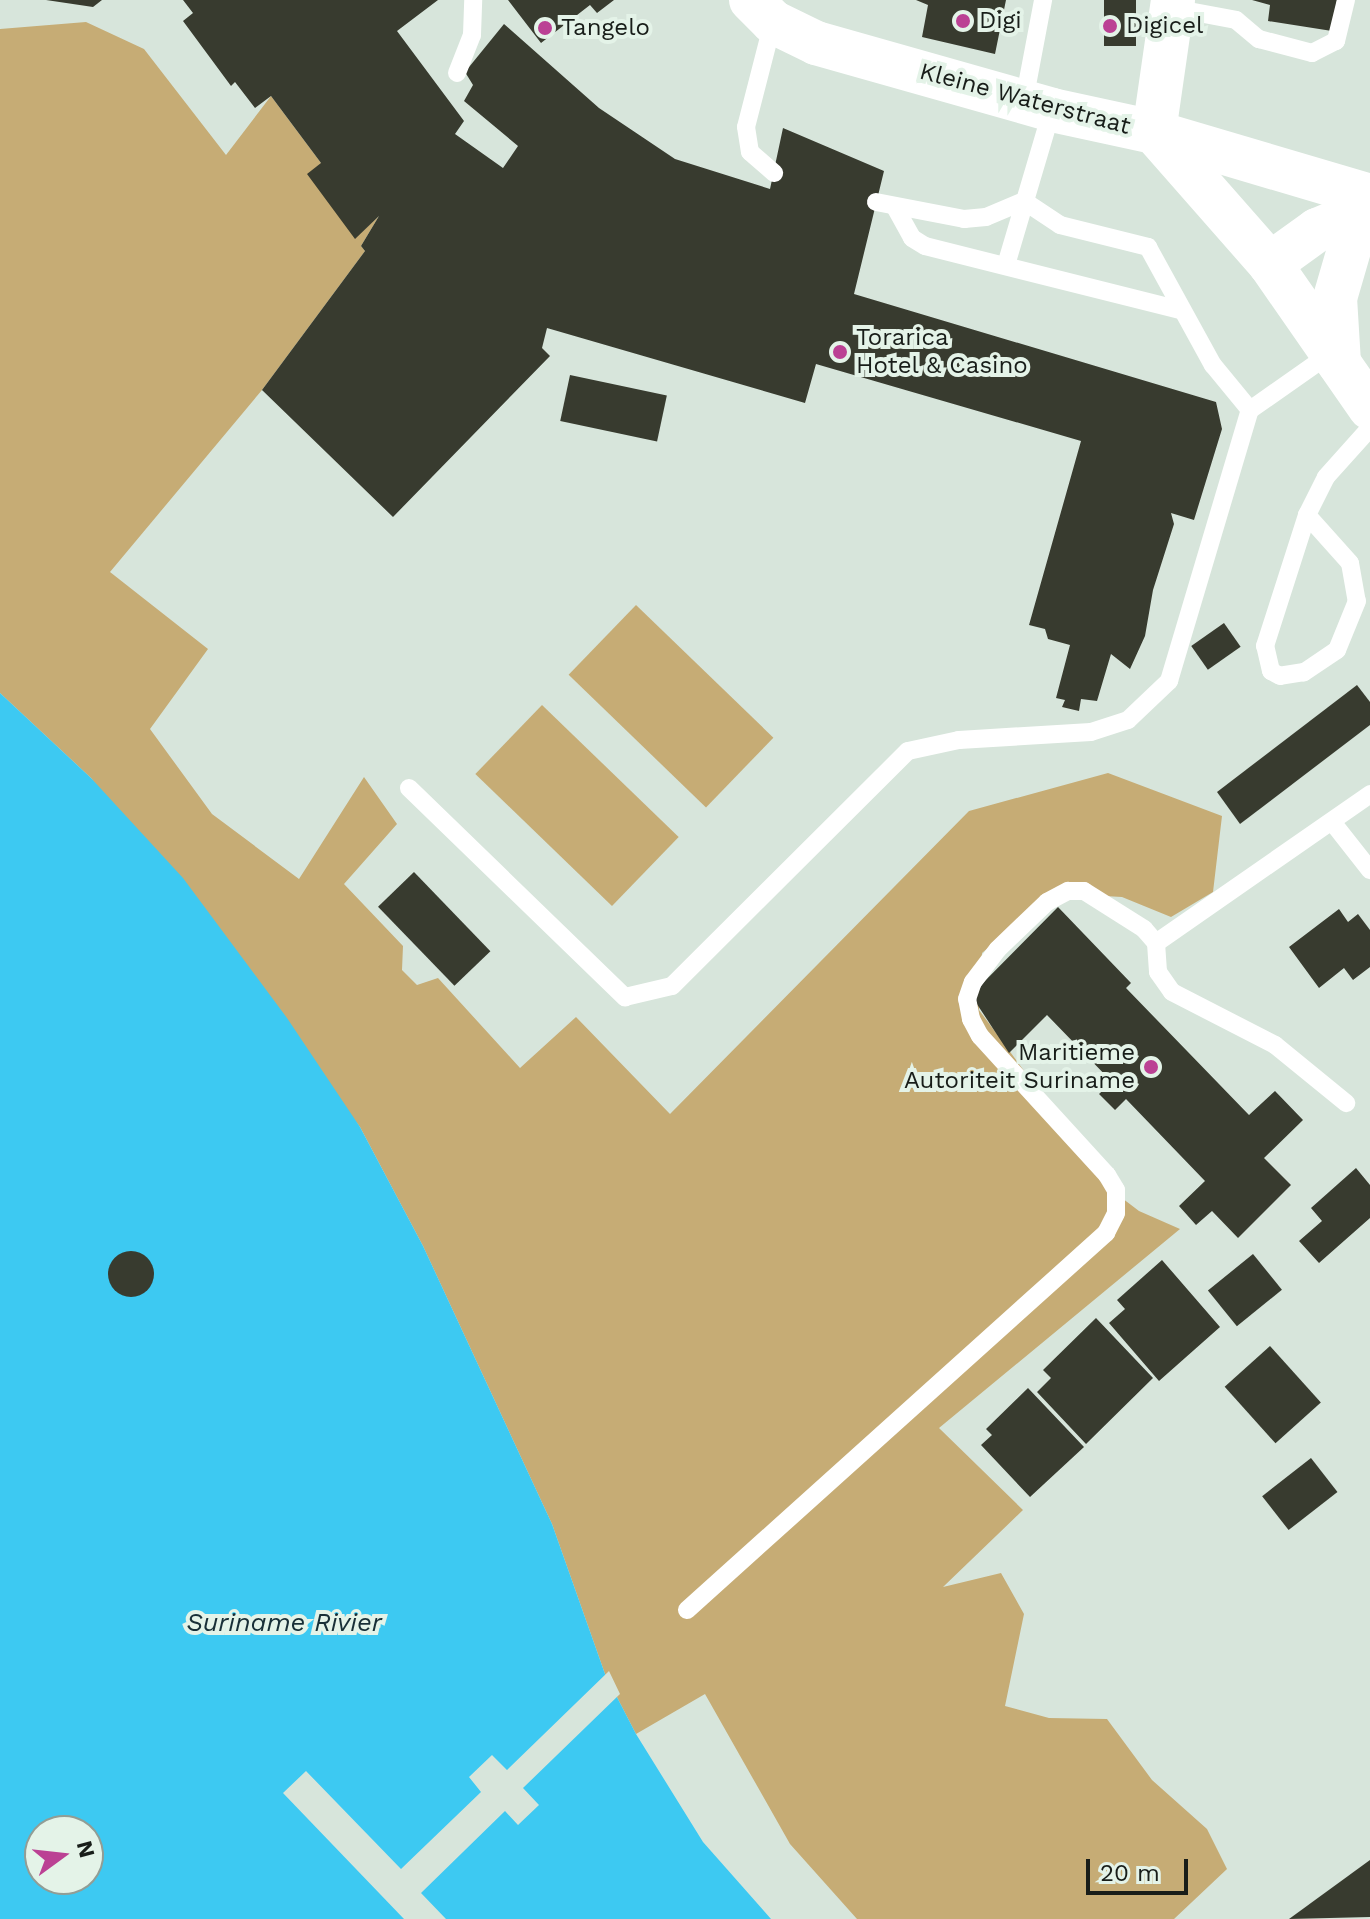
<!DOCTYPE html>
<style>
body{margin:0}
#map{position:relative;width:1370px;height:1919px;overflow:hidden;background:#d7e5db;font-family:"Work Sans",sans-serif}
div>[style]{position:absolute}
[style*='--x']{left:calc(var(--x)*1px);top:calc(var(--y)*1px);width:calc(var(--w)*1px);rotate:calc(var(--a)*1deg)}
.green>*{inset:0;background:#c6ac75;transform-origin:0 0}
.water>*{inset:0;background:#3dc9f2}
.pier>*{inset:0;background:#d7e5db}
.building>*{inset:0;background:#383b2f;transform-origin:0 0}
.round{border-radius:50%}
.service>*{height:18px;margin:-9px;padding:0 9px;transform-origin:9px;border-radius:9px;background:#fff}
.tertiary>*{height:44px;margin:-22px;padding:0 22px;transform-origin:22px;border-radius:22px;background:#fff}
.secondary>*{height:44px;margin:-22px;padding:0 22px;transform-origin:22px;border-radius:22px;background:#fff}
.dots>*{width:22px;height:22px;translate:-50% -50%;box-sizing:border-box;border:4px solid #e4f3e8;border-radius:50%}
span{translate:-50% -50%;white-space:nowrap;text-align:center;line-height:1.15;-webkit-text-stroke:8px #e4f3e8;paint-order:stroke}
.poi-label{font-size:24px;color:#181d19}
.left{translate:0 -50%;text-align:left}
.right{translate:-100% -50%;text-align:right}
.street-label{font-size:24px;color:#181d19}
.water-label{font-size:26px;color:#182f37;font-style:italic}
.north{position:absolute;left:24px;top:1815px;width:80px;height:80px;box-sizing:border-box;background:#e4f3e8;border:2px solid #929d95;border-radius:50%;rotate:75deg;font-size:22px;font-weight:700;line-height:32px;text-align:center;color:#181d19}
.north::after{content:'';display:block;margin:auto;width:28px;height:36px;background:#bb4194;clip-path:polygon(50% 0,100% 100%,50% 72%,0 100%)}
.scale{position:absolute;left:1086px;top:1859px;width:102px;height:36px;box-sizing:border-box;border:4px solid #181d19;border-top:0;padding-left:10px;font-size:24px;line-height:28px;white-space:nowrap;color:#181d19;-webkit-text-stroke:6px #e4f3e8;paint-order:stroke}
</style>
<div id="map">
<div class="green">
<div style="clip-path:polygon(86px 22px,144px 49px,226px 155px,271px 96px,321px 163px,355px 238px,379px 216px,361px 246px,365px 251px,262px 390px,110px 572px,208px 649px,150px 729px,212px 814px,299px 879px,364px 777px,397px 824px,344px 884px,403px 946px,402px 970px,417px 985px,438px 978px,520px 1068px,576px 1017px,670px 1114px,969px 811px,1108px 773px,1222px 816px,1213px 892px,1171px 917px,1122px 897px,1053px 893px,982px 953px,979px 1010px,1114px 1192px,1139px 1211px,1180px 1229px,939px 1428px,1023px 1510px,943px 1587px,1001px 1573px,1024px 1614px,1005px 1706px,1049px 1718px,1107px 1719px,1152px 1780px,1207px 1829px,1227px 1869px,1174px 1919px,857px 1919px,790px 1844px,705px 1694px,636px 1734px,605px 1674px,552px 1524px,423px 1246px,360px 1127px,91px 778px,0 693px,0 29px)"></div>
<div style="left:636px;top:605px;width:191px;height:97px;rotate:44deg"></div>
<div style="left:542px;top:705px;width:190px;height:96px;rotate:44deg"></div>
</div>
<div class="water">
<div style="clip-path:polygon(evenodd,0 693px,91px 778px,183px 878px,287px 1018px,360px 1127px,423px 1246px,552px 1524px,605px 1674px,636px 1734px,703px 1842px,771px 1919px,0 1919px,0 693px,40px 1831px,88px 1831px,88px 1879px,40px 1879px,40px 1831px)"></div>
</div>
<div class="pier">
<div style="clip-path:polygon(609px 1671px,620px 1694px,523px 1788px,539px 1805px,518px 1825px,505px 1811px,421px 1893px,446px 1919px,404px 1919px,283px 1793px,306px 1771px,401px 1869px,481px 1792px,469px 1777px,492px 1755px,507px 1770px)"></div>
</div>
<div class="building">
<div style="clip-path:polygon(46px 0,102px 0,93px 7px)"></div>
<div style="clip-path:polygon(183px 0,438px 0,397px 31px,464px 121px,455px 134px,503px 168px,518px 146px,464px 101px,473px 85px,465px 72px,504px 24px,599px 108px,675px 159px,770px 189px,783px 128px,884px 171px,854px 294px,1216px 402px,1222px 429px,1194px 520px,1171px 513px,1174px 524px,1153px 590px,1145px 636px,1130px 669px,1111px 654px,1097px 701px,1081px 699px,1079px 711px,1062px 707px,1065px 700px,1056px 698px,1070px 645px,1048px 639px,1045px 629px,1029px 625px,1081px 441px,816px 364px,805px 403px,547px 328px,542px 348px,550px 356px,393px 517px,262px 390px,365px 251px,361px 246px,379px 216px,355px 239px,307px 174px,321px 163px,271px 96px,255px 108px,235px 82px,231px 86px,183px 21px,193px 13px)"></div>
<div style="clip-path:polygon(508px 0,614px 0,597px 13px,590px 5px,541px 43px)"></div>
<div style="clip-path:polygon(916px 0,1006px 0,995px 54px,922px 37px,928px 5px)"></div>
<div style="left:1104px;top:0;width:32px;height:46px"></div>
<div style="clip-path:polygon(1252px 0,1337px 0,1332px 31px,1268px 21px,1270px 5px)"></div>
<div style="left:570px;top:375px;width:99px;height:47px;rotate:12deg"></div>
<div style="left:1224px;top:623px;width:29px;height:40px;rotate:55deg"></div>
<div style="clip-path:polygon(1357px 685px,1370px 702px,1370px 725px,1240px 824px,1217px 792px)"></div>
<div style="left:414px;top:872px;width:110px;height:50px;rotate:46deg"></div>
<div style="clip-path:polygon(1058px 907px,1131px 983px,1126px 988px,1249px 1115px,1275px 1091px,1303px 1120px,1264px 1158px,1291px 1185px,1238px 1238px,1212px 1211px,1196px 1225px,1179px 1206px,1205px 1181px,1126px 1099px,1115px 1110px,1099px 1094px,1112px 1082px,1047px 1015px,1009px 1053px,971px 995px)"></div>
<div style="clip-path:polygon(1339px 909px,1348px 922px,1358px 914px,1370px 930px,1370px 967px,1353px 980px,1344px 968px,1319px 988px,1289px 947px)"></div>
<div style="clip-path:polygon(1356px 1168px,1370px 1185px,1370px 1218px,1319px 1263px,1299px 1241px,1322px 1221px,1311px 1208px)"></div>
<div class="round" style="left:108px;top:1251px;width:46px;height:46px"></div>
<div style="left:1253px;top:1254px;width:46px;height:58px;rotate:51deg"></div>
<div style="clip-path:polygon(1162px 1260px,1220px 1327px,1159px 1381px,1109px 1323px,1125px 1309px,1117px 1300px)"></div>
<div style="clip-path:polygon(1096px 1318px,1153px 1378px,1086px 1444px,1037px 1392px,1051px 1378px,1043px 1370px)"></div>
<div style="left:1270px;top:1346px;width:76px;height:61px;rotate:48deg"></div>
<div style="clip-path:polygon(1028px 1388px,1084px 1447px,1030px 1497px,981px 1445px,992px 1435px,986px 1429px)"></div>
<div style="left:1311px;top:1458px;width:43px;height:62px;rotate:52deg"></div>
<div style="clip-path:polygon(1370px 1860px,1370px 1917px,1289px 1919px)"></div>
</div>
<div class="service">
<div style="--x:1172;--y:8;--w:65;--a:10.6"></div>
<div style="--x:1236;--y:20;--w:30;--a:40"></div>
<div style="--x:1259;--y:39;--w:55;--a:14.8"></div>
<div style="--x:1312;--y:53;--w:27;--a:-27"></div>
<div style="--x:1336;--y:41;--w:42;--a:-76.3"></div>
<div style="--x:773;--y:22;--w:108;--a:104.4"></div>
<div style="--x:746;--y:127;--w:25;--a:81"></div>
<div style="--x:750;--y:152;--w:32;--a:41"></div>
<div style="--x:457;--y:73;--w:41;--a:-68.5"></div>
<div style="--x:472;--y:35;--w:35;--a:-88"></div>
<div style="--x:1024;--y:101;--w:103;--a:-79.3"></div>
<div style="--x:876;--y:202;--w:90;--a:10.9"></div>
<div style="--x:964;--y:219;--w:22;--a:-5"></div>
<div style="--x:986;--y:217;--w:41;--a:-22.8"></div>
<div style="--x:1024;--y:201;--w:43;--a:33.7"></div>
<div style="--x:1060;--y:225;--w:91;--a:14"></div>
<div style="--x:1148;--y:247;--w:135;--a:61.2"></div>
<div style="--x:1213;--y:365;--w:58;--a:50.6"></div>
<div style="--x:895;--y:207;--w:35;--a:61"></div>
<div style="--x:912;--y:238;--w:15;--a:32"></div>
<div style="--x:925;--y:246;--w:263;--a:14.1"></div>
<div style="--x:1006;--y:265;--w:162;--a:-73.5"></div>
<div style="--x:1307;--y:515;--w:64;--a:48.1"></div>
<div style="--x:1350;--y:563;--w:39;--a:80"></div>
<div style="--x:1357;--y:601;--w:53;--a:112.2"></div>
<div style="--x:1337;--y:650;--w:40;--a:146"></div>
<div style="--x:1304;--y:672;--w:24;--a:171"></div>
<div style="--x:1280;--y:676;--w:10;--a:-151"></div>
<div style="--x:1271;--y:671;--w:26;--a:-103"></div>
<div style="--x:1265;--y:646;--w:138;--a:-72.2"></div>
<div style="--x:1307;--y:515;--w:42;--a:-63.4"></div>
<div style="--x:1326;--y:477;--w:66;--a:-48.1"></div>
<div style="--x:409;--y:788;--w:301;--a:44.1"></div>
<div style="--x:625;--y:997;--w:48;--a:-13.2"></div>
<div style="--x:672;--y:986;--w:333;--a:-44.9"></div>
<div style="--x:908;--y:751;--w:52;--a:-12.2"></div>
<div style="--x:959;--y:740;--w:132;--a:-3.5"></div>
<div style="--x:1091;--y:732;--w:39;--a:-18"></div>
<div style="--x:1128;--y:720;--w:57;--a:-43.6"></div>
<div style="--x:1169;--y:681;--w:283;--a:-73.4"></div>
<div style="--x:1250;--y:410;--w:99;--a:-35.1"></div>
<div style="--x:1333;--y:823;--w:60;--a:51.8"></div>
<div style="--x:1156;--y:943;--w:29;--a:86"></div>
<div style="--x:1158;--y:972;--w:24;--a:55"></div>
<div style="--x:1172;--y:992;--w:116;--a:27.2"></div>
<div style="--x:1275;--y:1045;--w:92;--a:39.2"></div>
<div style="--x:687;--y:1610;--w:564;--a:-41.98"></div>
<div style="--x:1106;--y:1233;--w:22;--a:-63"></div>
<div style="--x:1116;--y:1213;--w:23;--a:-90"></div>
<div style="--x:1116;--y:1190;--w:17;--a:-121"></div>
<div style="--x:1107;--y:1175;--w:188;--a:-132.4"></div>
<div style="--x:980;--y:1036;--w:19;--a:-118"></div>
<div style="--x:971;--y:1019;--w:20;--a:-101"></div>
<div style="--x:967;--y:999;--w:18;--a:-71"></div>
<div style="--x:973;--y:982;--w:41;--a:-52.9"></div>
<div style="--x:998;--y:949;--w:68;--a:-43.8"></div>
<div style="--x:1047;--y:902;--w:24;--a:-28"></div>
<div style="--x:1068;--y:891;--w:16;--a:0"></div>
<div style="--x:1084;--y:891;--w:71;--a:32.3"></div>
<div style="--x:1144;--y:929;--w:18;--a:49"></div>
<div style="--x:1156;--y:943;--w:261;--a:-34.8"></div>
</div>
<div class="tertiary">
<div style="--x:1154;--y:132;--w:133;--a:-81.8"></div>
<div style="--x:1270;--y:264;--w:58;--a:-35.9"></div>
<div style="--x:1317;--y:230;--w:57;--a:-22.5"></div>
</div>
<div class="secondary">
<div style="--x:751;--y:0;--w:31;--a:45"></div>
<div style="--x:773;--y:22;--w:48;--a:26"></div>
<div style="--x:816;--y:43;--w:245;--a:15.8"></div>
<div style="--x:1052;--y:110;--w:104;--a:12.2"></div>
<div style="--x:1154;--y:132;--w:225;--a:16.5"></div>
<div style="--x:1155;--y:133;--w:174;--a:48.7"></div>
<div style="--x:1270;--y:264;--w:175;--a:55.2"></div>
<div style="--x:1339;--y:363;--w:65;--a:-93.5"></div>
<div style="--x:1335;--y:298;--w:65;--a:-73.8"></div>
</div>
<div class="dots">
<div style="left:963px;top:21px;background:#bb4194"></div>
<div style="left:1110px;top:26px;background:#bb4194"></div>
<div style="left:545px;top:28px;background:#bb4194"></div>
<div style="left:840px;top:352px;background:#bb4194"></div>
<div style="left:1151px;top:1067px;background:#bb4194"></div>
</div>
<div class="poi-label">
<span class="left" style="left:979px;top:21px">Digi</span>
<span class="left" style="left:1126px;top:26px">Digicel</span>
<span class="left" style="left:561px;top:28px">Tangelo</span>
<span class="left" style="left:856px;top:352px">Torarica<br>Hotel &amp; Casino</span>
<span class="right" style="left:1135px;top:1067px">Maritieme<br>Autoriteit Suriname</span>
</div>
<div class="street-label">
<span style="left:1025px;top:99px;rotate:15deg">Kleine Waterstraat</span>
</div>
<div class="water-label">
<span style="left:284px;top:1623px">Suriname Rivier</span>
</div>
<div class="north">N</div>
<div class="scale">20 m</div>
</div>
